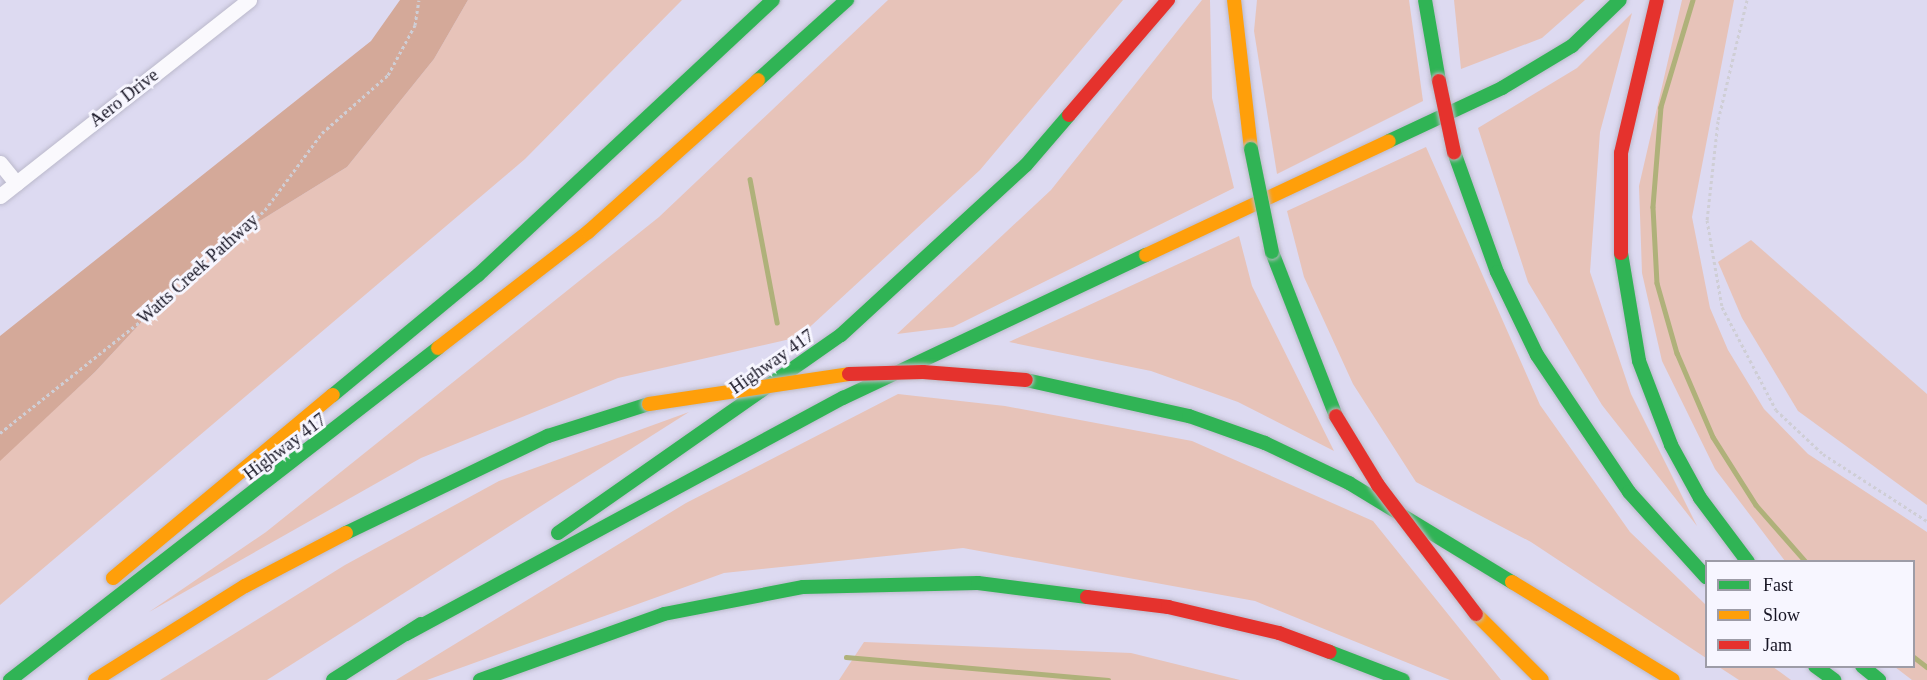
<!DOCTYPE html>
<style>
body{margin:0}
#map{position:relative;width:1927px;height:680px;overflow:hidden;background:#dddaf1;font-family:"Times New Roman",serif}
div>[style]{position:absolute}
[style*='--x']{left:calc(var(--x)*1px);top:calc(var(--y)*1px);width:calc(var(--w)*1px);rotate:calc(var(--a)*1deg)}
.green>*{inset:0;background:#e7c3b9}
.forest>*{inset:0;background:#d4a999}
.stream>*{height:4.5px;margin:-2.25px;padding:0 2.25px;transform-origin:2.25px;border-radius:2.25px;background:#afb17a}
.path>*{height:3px;margin-top:-1.5px;transform-origin:0;background:repeating-linear-gradient(90deg,#cfced5 0 3px,transparent 0 6px)}
.roads{filter:drop-shadow(0 0 2px #bbb9cb) drop-shadow(0 0 2px #bbb9cb)}
.street>*{height:15px;margin:-7.5px;padding:0 7.5px;transform-origin:7.5px;border-radius:7.5px;background:#faf9fd}
.fast>*{height:14px;margin:-7px;padding:0 7px;transform-origin:7px;border-radius:7px;background:#30b455}
.slow>*{height:14px;margin:-7px;padding:0 7px;transform-origin:7px;border-radius:7px;background:#ff9f0a}
.jam>*{height:14px;margin:-7px;padding:0 7px;transform-origin:7px;border-radius:7px;background:#e5322d}
.bridges{filter:drop-shadow(0 0 2px #bcbac6) drop-shadow(0 0 2px #bcbac6)}
.fast-bridge>*{height:14px;margin:-7px;padding:0 7px;transform-origin:7px;border-radius:7px;background:#30b455}
.slow-bridge>*{height:14px;margin:-7px;padding:0 7px;transform-origin:7px;border-radius:7px;background:#ff9f0a}
.jam-bridge>*{height:14px;margin:-7px;padding:0 7px;transform-origin:7px;border-radius:7px;background:#e5322d}
span{translate:-50% -50%;white-space:nowrap;text-align:center;line-height:1.15;-webkit-text-stroke:6px #f7f6ff;paint-order:stroke}
.street-label{font-size:18px;color:#171524}
.legend{position:absolute;left:1705px;top:560px;width:210px;height:108px;box-sizing:border-box;background:#f7f6ff;border:2px solid #9d9ca7;margin:0;padding:8px 10px;list-style:none;font-size:18px;color:#171524}
.legend li{display:flex;align-items:center;gap:12px;height:30px}
.legend b{width:30px;border:2px solid #9d9ca7}
</style>
<div id="map">
<div class="green">
<div style="clip-path:polygon(468px 0,682px 0,525px 159px,0 605px,0 460px,95px 372px,203px 256px,347px 167px,434px 59px)"></div>
<div style="clip-path:polygon(888px 0,1123px 0,980px 170px,799px 337px,618px 378px,421px 458px,149px 612px,266px 532px,659px 217px)"></div>
<div style="clip-path:polygon(1202px 0,1210px 0,1212px 98px,1234px 188px,953px 327px,897px 334px,1051px 190px)"></div>
<div style="clip-path:polygon(1257px 0,1409px 0,1423px 101px,1277px 174px,1254px 31px)"></div>
<div style="clip-path:polygon(1454px 0,1585px 0,1542px 38px,1461px 69px)"></div>
<div style="clip-path:polygon(1682px 0,1734px 0,1692px 217px,1710px 308px,1728px 350px,1764px 409px,1808px 454px,1927px 532px,1927px 680px,1912px 680px,1895px 667px,1914px 666px,1914px 562px,1785px 561px,1715px 469px,1662px 361px,1642px 273px,1639px 186px)"></div>
<div style="clip-path:polygon(1632px 13px,1600px 132px,1590px 272px,1631px 394px,1697px 526px,1602px 405px,1528px 282px,1478px 128px,1577px 68px)"></div>
<div style="clip-path:polygon(1426px 147px,1540px 405px,1630px 532px,1706px 605px,1706px 658px,1531px 542px,1416px 482px,1353px 384px,1304px 277px,1287px 211px)"></div>
<div style="clip-path:polygon(1239px 236px,1252px 286px,1334px 451px,1238px 402px,1151px 371px,1009px 342px)"></div>
<div style="clip-path:polygon(1751px 240px,1927px 394px,1927px 505px,1798px 411px,1742px 318px,1718px 262px)"></div>
<div style="clip-path:polygon(898px 394px,1005px 406px,1192px 441px,1373px 521px,1501px 680px,1450px 680px,1255px 601px,963px 548px,724px 573px,427px 680px,396px 680px,686px 503px)"></div>
<div style="clip-path:polygon(689px 412px,267px 680px,160px 680px,345px 565px,499px 481px)"></div>
<div style="clip-path:polygon(864px 642px,1131px 653px,1240px 680px,839px 680px)"></div>
<div style="clip-path:polygon(1719px 667px,1773px 667px,1791px 680px,1739px 680px)"></div>
</div>
<div class="forest">
<div style="clip-path:polygon(400px 0,468px 0,434px 59px,347px 167px,203px 256px,95px 372px,0 461px,0 336px,371px 41px)"></div>
</div>
<div class="stream">
<div style="--x:1693;--y:0;--w:112;--a:106.7"></div>
<div style="--x:1661;--y:107;--w:100;--a:94.6"></div>
<div style="--x:1653;--y:207;--w:76;--a:87"></div>
<div style="--x:1657;--y:283;--w:73;--a:74.1"></div>
<div style="--x:1677;--y:353;--w:91;--a:66.8"></div>
<div style="--x:1713;--y:437;--w:80;--a:57.7"></div>
<div style="--x:1756;--y:505;--w:76;--a:48.7"></div>
<div style="--x:750;--y:179;--w:146;--a:79.3"></div>
<div style="--x:846;--y:657;--w:263;--a:5"></div>
<div style="--x:1914;--y:657;--w:16;--a:38"></div>
</div>
<div class="path">
<div style="--x:1747;--y:0;--w:124;--a:103.5"></div>
<div style="--x:1718;--y:121;--w:100;--a:96.3"></div>
<div style="--x:1707;--y:220;--w:88;--a:80.2"></div>
<div style="--x:1722;--y:307;--w:116;--a:62.3"></div>
<div style="--x:1776;--y:410;--w:64;--a:43.1"></div>
<div style="--x:1823;--y:454;--w:124;--a:32.8"></div>
<div style="--x:0;--y:433;--w:239;--a:-38.5"></div>
<div style="--x:187;--y:284;--w:108;--a:-43.5"></div>
<div style="--x:265;--y:210;--w:96;--a:-53.5"></div>
<div style="--x:322;--y:133;--w:88;--a:-41.3"></div>
<div style="--x:388;--y:75;--w:57;--a:-61.6"></div>
<div style="--x:415;--y:25;--w:25;--a:-81"></div>
</div>
<div class="roads">
<div class="street">
<div style="--x:0;--y:163;--w:26;--a:51"></div>
<div style="--x:0;--y:196;--w:317;--a:-38.2"></div>
</div>
<div class="fast">
<div style="--x:1425;--y:0;--w:82;--a:80.2"></div>
<div style="--x:758;--y:80;--w:120;--a:-42"></div>
<div style="--x:1389;--y:141;--w:125;--a:-25.1"></div>
<div style="--x:1502;--y:88;--w:82;--a:-31"></div>
<div style="--x:1572;--y:46;--w:66;--a:-43.8"></div>
<div style="--x:1454;--y:152;--w:127;--a:70.3"></div>
<div style="--x:1497;--y:272;--w:92;--a:64.3"></div>
<div style="--x:1537;--y:355;--w:165;--a:56.1"></div>
<div style="--x:1629;--y:492;--w:115;--a:47.8"></div>
<div style="--x:1272;--y:252;--w:176;--a:68.7"></div>
<div style="--x:1621;--y:253;--w:109;--a:80.5"></div>
<div style="--x:1639;--y:361;--w:90;--a:69.1"></div>
<div style="--x:1671;--y:445;--w:60;--a:61.3"></div>
<div style="--x:1700;--y:498;--w:80;--a:53.1"></div>
<div style="--x:1026;--y:380;--w:167;--a:12.5"></div>
<div style="--x:1189;--y:416;--w:81;--a:19.6"></div>
<div style="--x:1265;--y:443;--w:93;--a:25.5"></div>
<div style="--x:1349;--y:483;--w:191;--a:31.3"></div>
<div style="--x:333;--y:395;--w:188;--a:-39.6"></div>
<div style="--x:478;--y:275;--w:403;--a:-43"></div>
<div style="--x:346;--y:533;--w:224;--a:-25.7"></div>
<div style="--x:548;--y:436;--w:106;--a:-17.6"></div>
<div style="--x:558;--y:533;--w:345;--a:-35"></div>
<div style="--x:841;--y:335;--w:251;--a:-42.6"></div>
<div style="--x:1026;--y:165;--w:66;--a:-49.3"></div>
<div style="--x:406;--y:634;--w:497;--a:-28.4"></div>
<div style="--x:843;--y:398;--w:335;--a:-25.3"></div>
<div style="--x:1330;--y:652;--w:78;--a:21"></div>
<div style="--x:1815;--y:666;--w:24;--a:36"></div>
<div style="--x:1862;--y:666;--w:22;--a:39"></div>
<div style="--x:10;--y:680;--w:542;--a:-37.8"></div>
<div style="--x:333;--y:680;--w:104;--a:-32.5"></div>
<div style="--x:480;--y:680;--w:195;--a:-19.7"></div>
<div style="--x:664;--y:614;--w:142;--a:-11"></div>
<div style="--x:803;--y:587;--w:175;--a:-1.3"></div>
<div style="--x:978;--y:583;--w:110;--a:7.3"></div>
</div>
<div class="slow">
<div style="--x:1234;--y:0;--w:150;--a:83.5"></div>
<div style="--x:1146;--y:255;--w:268;--a:-25.1"></div>
<div style="--x:438;--y:348;--w:190;--a:-37.7"></div>
<div style="--x:588;--y:232;--w:228;--a:-41.8"></div>
<div style="--x:113;--y:578;--w:286;--a:-39.8"></div>
<div style="--x:1512;--y:582;--w:188;--a:31.3"></div>
<div style="--x:1476;--y:614;--w:93;--a:45"></div>
<div style="--x:95;--y:680;--w:177;--a:-32.1"></div>
<div style="--x:245;--y:586;--w:114;--a:-27.7"></div>
</div>
<div class="jam">
<div style="--x:1069;--y:115;--w:152;--a:-49.3"></div>
<div style="--x:1621;--y:253;--w:100;--a:-90"></div>
<div style="--x:1621;--y:153;--w:157;--a:-76.8"></div>
<div style="--x:1087;--y:597;--w:82;--a:7"></div>
<div style="--x:1168;--y:607;--w:114;--a:13.2"></div>
<div style="--x:1279;--y:633;--w:54;--a:20.4"></div>
</div>
</div>
<div class="bridges">
<div class="fast-bridge">
<div style="--x:1251;--y:149;--w:105;--a:78.5"></div>
</div>
<div class="slow-bridge">
<div style="--x:649;--y:404;--w:202;--a:-8.5"></div>
</div>
<div class="jam-bridge">
<div style="--x:1439;--y:81;--w:73;--a:78.1"></div>
<div style="--x:849;--y:374;--w:74;--a:-1.5"></div>
<div style="--x:923;--y:372;--w:103;--a:4.4"></div>
<div style="--x:1336;--y:416;--w:81;--a:58.7"></div>
<div style="--x:1378;--y:485;--w:162;--a:52.8"></div>
</div>
</div>
<div class="street-label">
<span style="left:124px;top:98px;rotate:-38deg">Aero Drive</span>
<span style="left:198px;top:269px;rotate:-42deg">Watts Creek Pathway</span>
<span style="left:772px;top:362px;rotate:-35deg">Highway 417</span>
<span style="left:285px;top:447px;rotate:-37deg">Highway 417</span>
</div>
<ul class="legend">
<li><b style="height:8px;background:#30b455"></b>Fast</li>
<li><b style="height:8px;background:#ff9f0a"></b>Slow</li>
<li><b style="height:8px;background:#e5322d"></b>Jam</li>
</ul>
</div>
